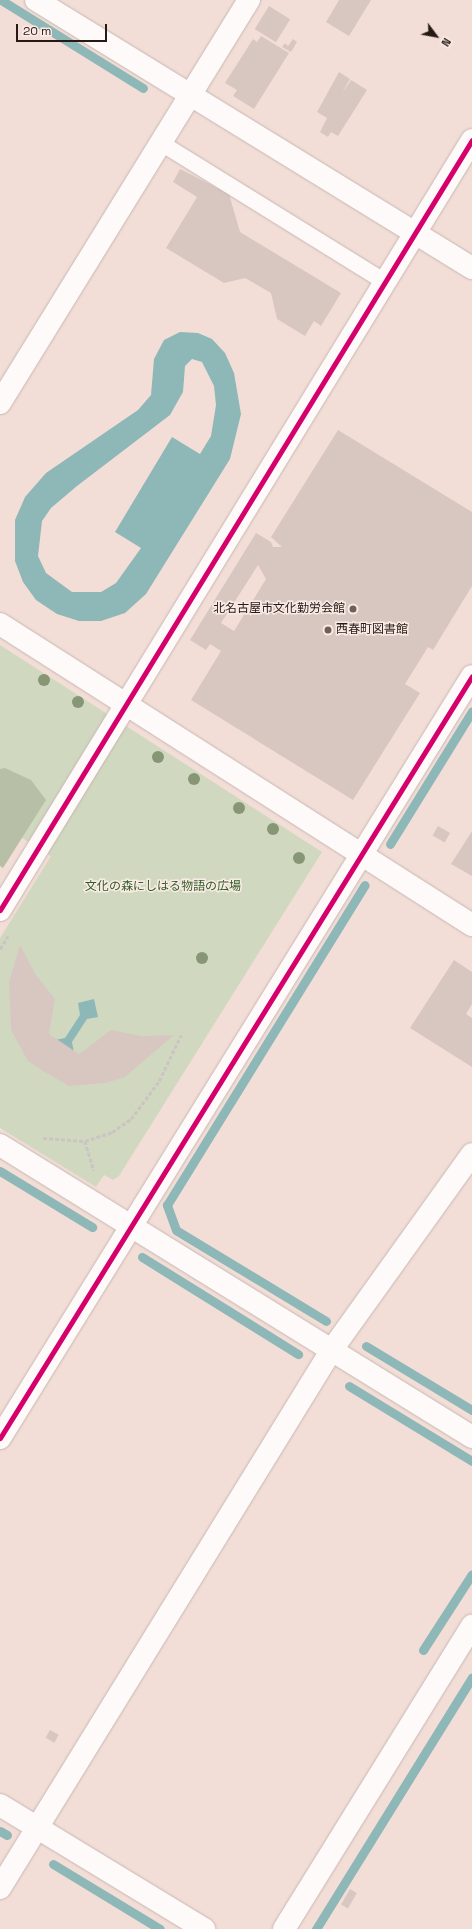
<!DOCTYPE html>
<meta charset="utf-8">
<style>
body{margin:0}
#map{position:relative;width:472px;height:1929px;overflow:hidden;background:#f3ded7;font-family:"Space Grotesk","Noto Sans JP",sans-serif}
div>[style]{position:absolute}
[style*='--x']{left:calc(var(--x)*1px);top:calc(var(--y)*1px);width:calc(var(--w)*1px);rotate:calc(var(--a)*1deg)}
.green>*{inset:0;background:#d1d8c0}
.forest>*{inset:0;background:#b7c0a7}
.water>*{inset:0;background:#8eb7b8}
.stream>*{height:9px;margin:-4.5px;padding:0 4.5px;transform-origin:4.5px;border-radius:4.5px;background:#8eb7b8}
.building>*{inset:0;background:#d8c7c1;transform-origin:0 0}
.path>*{height:2.5px;margin-top:-1.25px;transform-origin:0;background:repeating-linear-gradient(90deg,#ccc4c2 0 4px,transparent 0 6px)}
.roads{filter:drop-shadow(0 0 1px #c7b7b2) drop-shadow(0 0 1px #c7b7b2)}
.lane>*{height:16px;margin:-8px;padding:0 8px;transform-origin:8px;border-radius:8px;background:#fdfaf9}
.street>*{height:22px;margin:-11px;padding:0 11px;transform-origin:11px;border-radius:11px;background:#fdfaf9}
.secondary>*{height:22px;margin:-11px;padding:0 11px;transform-origin:11px;border-radius:11px;background:#fdfaf9}
.cycleway>*{height:5px;margin:-2.5px;padding:0 2.5px;transform-origin:2.5px;border-radius:2.5px;background:#d6006c}
.trees>*{width:12px;height:12px;margin:-6px;border-radius:50%;background:#879675}
.dots>*{width:11px;height:11px;translate:-50% -50%;box-sizing:border-box;border:2px solid #fbebe6;border-radius:50%}
span{translate:-50% -50%;white-space:nowrap;text-align:center;line-height:1.15;-webkit-text-stroke:3px #fbebe6;paint-order:stroke}
.poi-label{font-size:12px;color:#271a15}
.right{translate:-100% -50%;text-align:right}
.left{translate:0 -50%;text-align:left}
.park-label{font-size:12px;color:#2e5c24}
.north{position:absolute;left:416px;top:16px;width:40px;height:40px;-webkit-text-stroke:3px #fbebe6;paint-order:stroke;rotate:122deg;font-size:11px;font-weight:700;line-height:16px;text-align:center;color:#271a15}
.north::after{content:'';display:block;margin:auto;width:14px;height:18px;background:#271a15;clip-path:polygon(50% 0,100% 100%,50% 72%,0 100%)}
.scale{position:absolute;left:16px;top:24px;width:91px;height:18px;box-sizing:border-box;border:2px solid #271a15;border-top:0;padding-left:5px;font-size:12px;line-height:14px;white-space:nowrap;color:#271a15;-webkit-text-stroke:3px #fbebe6;paint-order:stroke}
</style>
<div id="map">
<div class="green">
<div style="clip-path:polygon(0 645px,322px 852px,119px 1176px,113px 1180px,104px 1175px,96px 1187px,0 1128px,0 938px,51px 856px,0 824px)"></div>
</div>
<div class="forest">
<div style="clip-path:polygon(5px 768px,31px 780px,46px 800px,3px 868px,0 866px,0 769px)"></div>
</div>
<div class="water">
<div style="clip-path:polygon(evenodd,180px 332px,198px 333px,212px 339px,225px 353px,234px 373px,241px 414px,230px 459px,146px 594px,125px 613px,101px 621px,79px 621px,57px 614px,36px 600px,23px 582px,15px 561px,15px 520px,25px 497px,46px 473px,138px 410px,151px 395px,154px 359px,164px 340px,180px 332px,192px 359px,202px 362px,214px 386px,216px 405px,211px 436px,200px 454px,172px 437px,115px 532px,141px 548px,116px 583px,101px 592px,72px 592px,46px 573px,38px 556px,42px 521px,51px 508px,77px 486px,170px 415px,183px 392px,185px 366px,192px 359px)"></div>
<div style="clip-path:polygon(94px 999px,98px 1017px,87px 1019px,72px 1042px,74px 1053px,55px 1040px,65px 1038px,80px 1015px,78px 1003px)"></div>
</div>
<div class="stream">
<div style="--x:1;--y:0;--w:167;--a:31.8"></div>
<div style="--x:390;--y:844;--w:156;--a:-58.3"></div>
<div style="--x:0;--y:1171;--w:108;--a:31.3"></div>
<div style="--x:142;--y:1257;--w:184;--a:31.9"></div>
<div style="--x:326;--y:1321;--w:175;--a:-148.8"></div>
<div style="--x:176;--y:1230;--w:27;--a:-110"></div>
<div style="--x:167;--y:1205;--w:376;--a:-58.3"></div>
<div style="--x:366;--y:1346;--w:124;--a:31.1"></div>
<div style="--x:349;--y:1386;--w:144;--a:31.4"></div>
<div style="--x:423;--y:1650;--w:90;--a:-57.2"></div>
<div style="--x:0;--y:1831;--w:8;--a:30"></div>
<div style="--x:53;--y:1864;--w:125;--a:31.3"></div>
<div style="--x:316;--y:1929;--w:296;--a:-58.2"></div>
</div>
<div class="building">
<div style="clip-path:polygon(339px 0,371px 0,349px 36px,326px 22px)"></div>
<div style="left:269px;top:6px;width:25px;height:27px;rotate:32deg"></div>
<div style="clip-path:polygon(261px 36px,289px 53px,254px 109px,233px 96px,237px 90px,225px 83px,253px 39px,257px 42px)"></div>
<div style="clip-path:polygon(293px 39px,297px 42px,291px 52px,282px 47px,285px 43px,288px 46px)"></div>
<div style="clip-path:polygon(339px 72px,350px 79px,342px 93px,351px 80px,367px 90px,338px 136px,331px 132px,328px 137px,320px 132px,327px 118px,317px 112px)"></div>
<div style="clip-path:polygon(180px 169px,229px 194px,240px 232px,341px 293px,321px 326px,314px 321px,305px 336px,277px 319px,271px 293px,245px 278px,224px 283px,166px 248px,197px 197px,173px 182px)"></div>
<div style="clip-path:polygon(evenodd,338px 430px,472px 512px,472px 586px,433px 650px,428px 647px,405px 684px,420px 693px,353px 800px,191px 700px,221px 651px,210px 644px,206px 650px,190px 640px,256px 533px,271px 542px,273px 547px,282px 547px,271px 537px,338px 430px,258px 565px,266px 579px,234px 631px,221px 623px,258px 565px)"></div>
<div style="left:438px;top:826px;width:14px;height:11px;rotate:30deg"></div>
<div style="clip-path:polygon(472px 831px,472px 876px,451px 864px)"></div>
<div style="clip-path:polygon(20px 945px,36px 975px,55px 999px,49px 1034px,79px 1054px,111px 1030px,141px 1036px,174px 1035px,125px 1077px,106px 1083px,69px 1086px,48px 1074px,28px 1061px,11px 1030px,9px 982px)"></div>
<div style="clip-path:polygon(454px 960px,472px 972px,472px 1004px,466px 1014px,472px 1018px,472px 1067px,410px 1028px)"></div>
<div style="left:50px;top:1730px;width:10px;height:9px;rotate:29deg"></div>
<div style="left:350px;top:1889px;width:8px;height:18px;rotate:30deg"></div>
</div>
<div class="path">
<div style="--x:0;--y:949;--w:15;--a:-58"></div>
<div style="--x:43;--y:1138;--w:42;--a:4.1"></div>
<div style="--x:85;--y:1141;--w:28;--a:-18"></div>
<div style="--x:112;--y:1132;--w:23;--a:-34"></div>
<div style="--x:131;--y:1119;--w:47;--a:-53.6"></div>
<div style="--x:159;--y:1081;--w:51;--a:-64.4"></div>
<div style="--x:85;--y:1141;--w:31;--a:73"></div>
</div>
<div class="roads">
<div class="lane">
<div style="--x:161;--y:143;--w:264;--a:31.8"></div>
</div>
<div class="street">
<div style="--x:36;--y:0;--w:512;--a:31.58"></div>
<div style="--x:0;--y:403;--w:474;--a:-58.3"></div>
<div style="--x:0;--y:624;--w:560;--a:32.53"></div>
<div style="--x:0;--y:910;--w:903;--a:-58.49"></div>
<div style="--x:0;--y:1145;--w:555;--a:31.74"></div>
<div style="--x:0;--y:1438;--w:896;--a:-58.22"></div>
<div style="--x:0;--y:1888;--w:631;--a:-58.35"></div>
<div style="--x:331;--y:1351;--w:242;--a:-54.4"></div>
<div style="--x:284;--y:1929;--w:357;--a:-58.2"></div>
</div>
<div class="secondary">
<div style="--x:0;--y:1805;--w:239;--a:31.3"></div>
</div>
</div>
<div class="cycleway">
<div style="--x:0;--y:910;--w:903;--a:-58.49"></div>
<div style="--x:0;--y:1438;--w:896;--a:-58.22"></div>
</div>
<div class="trees">
<div style="left:44px;top:680px"></div>
<div style="left:78px;top:702px"></div>
<div style="left:158px;top:757px"></div>
<div style="left:194px;top:779px"></div>
<div style="left:239px;top:808px"></div>
<div style="left:273px;top:829px"></div>
<div style="left:299px;top:858px"></div>
<div style="left:202px;top:958px"></div>
</div>
<div class="dots">
<div style="left:353px;top:609px;background:#6e5f59"></div>
<div style="left:328px;top:630px;background:#6e5f59"></div>
</div>
<div class="poi-label">
<span class="right" style="left:345px;top:609px">北名古屋市文化勤労会館</span>
<span class="left" style="left:336px;top:630px">西春町図書館</span>
</div>
<div class="park-label">
<span style="left:163px;top:887px">文化の森にしはる物語の広場</span>
</div>
<div class="north">N</div>
<div class="scale">20 m</div>
</div>
